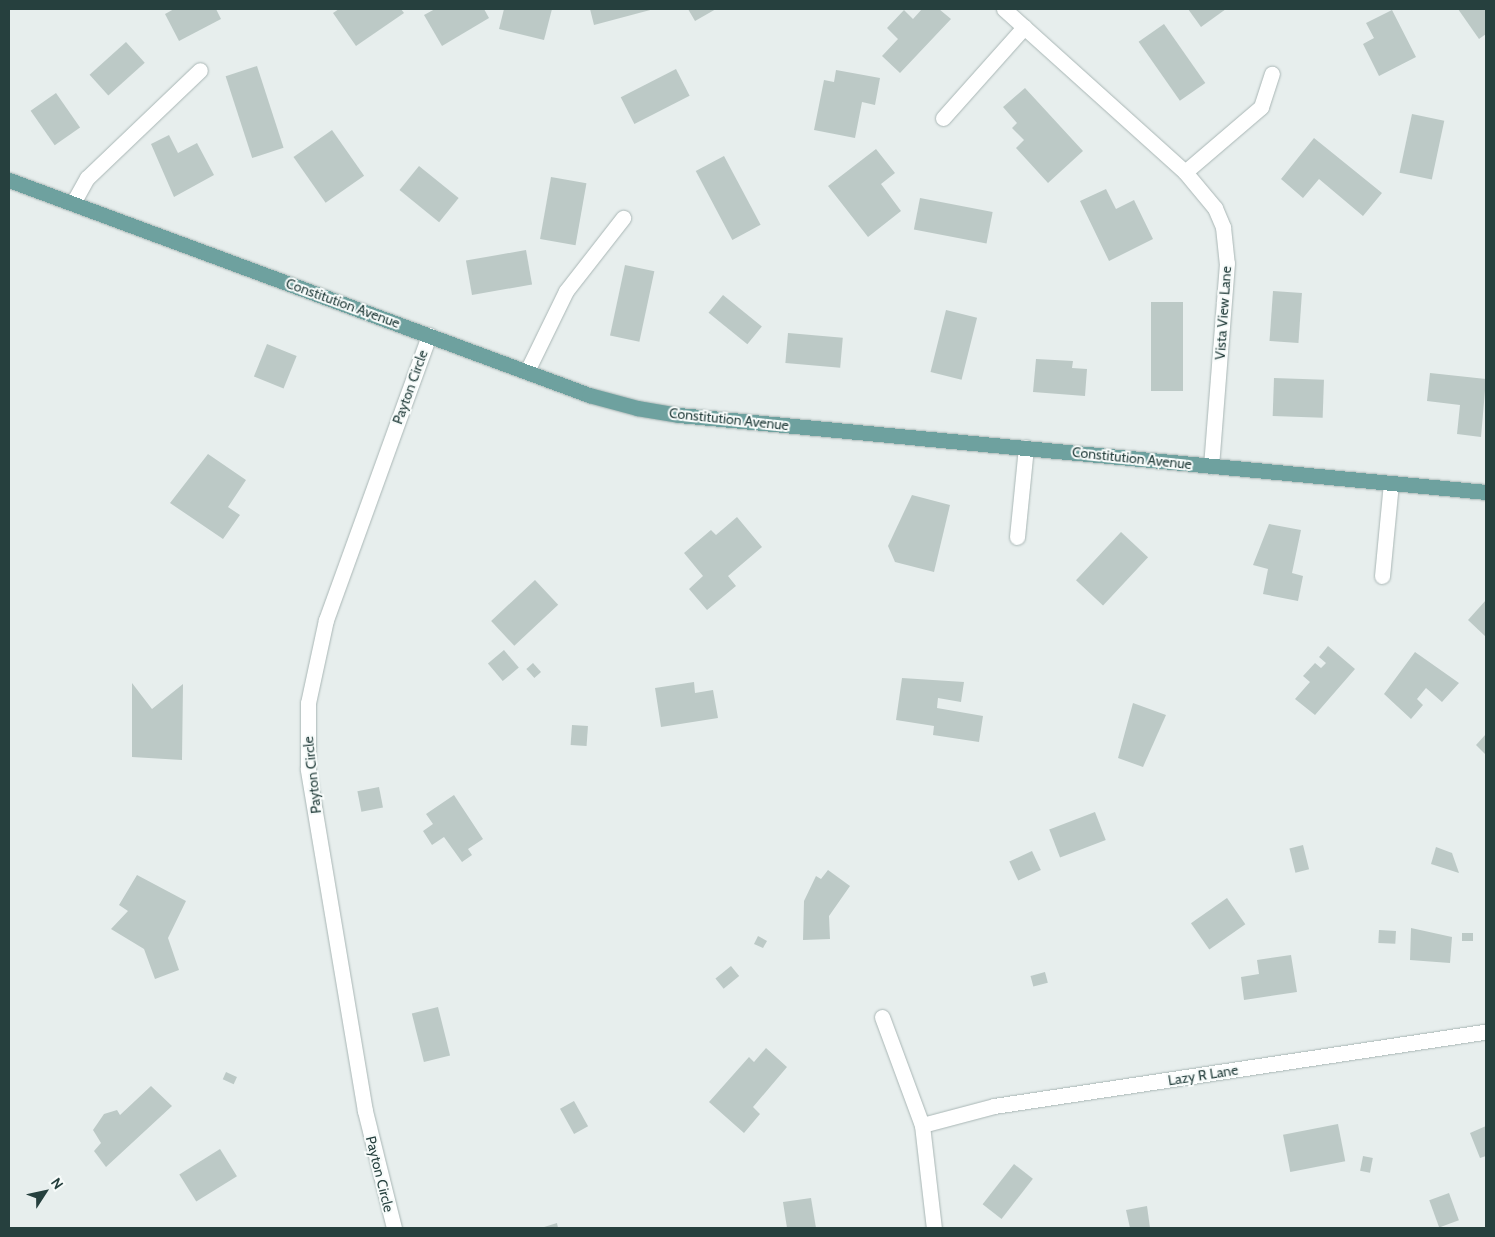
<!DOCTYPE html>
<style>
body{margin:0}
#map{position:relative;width:1495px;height:1237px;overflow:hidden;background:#e7eeed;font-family:Cabin,sans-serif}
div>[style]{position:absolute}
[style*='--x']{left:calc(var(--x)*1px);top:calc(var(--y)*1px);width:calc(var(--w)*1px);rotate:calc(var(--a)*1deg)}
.building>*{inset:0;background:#bcc9c6;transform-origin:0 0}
.roads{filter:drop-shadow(0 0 1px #a9b6b5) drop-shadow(0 0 1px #a9b6b5)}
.minor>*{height:15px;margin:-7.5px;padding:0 7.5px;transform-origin:7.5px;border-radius:7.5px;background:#fff}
.primary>*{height:15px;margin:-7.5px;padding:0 7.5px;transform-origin:7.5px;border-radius:7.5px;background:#6ea19f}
span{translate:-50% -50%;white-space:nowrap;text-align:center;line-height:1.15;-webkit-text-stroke:4px #f7fbfa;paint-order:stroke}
.street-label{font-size:14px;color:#26403e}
.frame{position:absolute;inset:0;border:10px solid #26403e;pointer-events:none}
.north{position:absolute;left:20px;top:1167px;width:50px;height:50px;-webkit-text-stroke:4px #f7fbfa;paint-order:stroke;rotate:55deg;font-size:14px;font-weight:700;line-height:20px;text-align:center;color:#26403e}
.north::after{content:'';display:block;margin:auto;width:18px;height:22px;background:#26403e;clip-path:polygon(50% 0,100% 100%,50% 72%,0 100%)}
</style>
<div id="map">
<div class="building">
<div style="clip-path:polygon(174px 9px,216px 9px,221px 19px,179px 41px,165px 14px)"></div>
<div style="clip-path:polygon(339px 9px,401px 9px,404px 13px,356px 46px,333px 13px)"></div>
<div style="clip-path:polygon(435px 9px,484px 9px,489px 18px,442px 46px,424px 15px)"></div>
<div style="clip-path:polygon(504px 9px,552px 9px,544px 40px,499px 29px)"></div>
<div style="clip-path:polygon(590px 9px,654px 9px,594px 25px)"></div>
<div style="clip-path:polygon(688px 9px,716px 9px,695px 21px)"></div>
<div style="clip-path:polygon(922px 9px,939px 9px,951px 19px,900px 73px,882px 56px,898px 39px,887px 28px,904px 10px,913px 19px)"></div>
<div style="clip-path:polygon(1188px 9px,1226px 9px,1201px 27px)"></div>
<div style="clip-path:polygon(1458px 9px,1486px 9px,1486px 34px,1479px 39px)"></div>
<div style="clip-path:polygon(1392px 10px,1416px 57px,1379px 76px,1363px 44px,1374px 38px,1366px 23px)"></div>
<div style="left:1164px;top:24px;width:72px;height:31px;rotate:55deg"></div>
<div style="left:126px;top:42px;width:28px;height:49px;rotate:48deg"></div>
<div style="left:257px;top:66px;width:86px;height:33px;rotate:72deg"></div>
<div style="left:676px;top:69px;width:30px;height:62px;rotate:63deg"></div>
<div style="clip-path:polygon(836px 70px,880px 78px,875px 105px,862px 102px,855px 138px,814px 130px,824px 80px,834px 82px)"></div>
<div style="clip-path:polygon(1025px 88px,1083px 151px,1048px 183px,1016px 148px,1024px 140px,1012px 128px,1017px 123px,1003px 107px)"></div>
<div style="left:56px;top:93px;width:42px;height:31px;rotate:55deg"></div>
<div style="left:1412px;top:114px;width:33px;height:60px;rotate:12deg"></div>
<div style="left:332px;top:130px;width:56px;height:47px;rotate:55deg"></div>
<div style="clip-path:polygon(169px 135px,178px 153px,197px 143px,214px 175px,174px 197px,151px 144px)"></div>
<div style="clip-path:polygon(1314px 138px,1382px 193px,1363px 216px,1319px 179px,1303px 198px,1281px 179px)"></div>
<div style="clip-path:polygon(876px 149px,895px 173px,881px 184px,901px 211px,868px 237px,828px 186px)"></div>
<div style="left:724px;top:156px;width:78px;height:32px;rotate:62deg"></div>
<div style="left:419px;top:166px;width:51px;height:31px;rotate:39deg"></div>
<div style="left:551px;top:177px;width:36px;height:63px;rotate:10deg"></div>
<div style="clip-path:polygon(1106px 189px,1116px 209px,1134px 200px,1153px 239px,1109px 261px,1080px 201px)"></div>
<div style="left:920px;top:198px;width:74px;height:32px;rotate:11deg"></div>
<div style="left:526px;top:250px;width:35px;height:61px;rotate:80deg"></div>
<div style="left:625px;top:265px;width:30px;height:72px;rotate:12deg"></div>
<div style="left:1273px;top:291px;width:29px;height:50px;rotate:4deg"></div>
<div style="left:723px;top:295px;width:50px;height:23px;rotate:39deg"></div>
<div style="left:1151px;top:302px;width:32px;height:89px"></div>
<div style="left:946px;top:310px;width:32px;height:64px;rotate:14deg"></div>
<div style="left:788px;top:333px;width:55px;height:30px;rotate:5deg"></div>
<div style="left:267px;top:344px;width:32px;height:35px;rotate:22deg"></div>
<div style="clip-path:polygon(1036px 359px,1073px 361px,1072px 368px,1087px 369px,1085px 396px,1033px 392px)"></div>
<div style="clip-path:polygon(1430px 373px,1486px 379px,1481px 437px,1457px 434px,1460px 405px,1427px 401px)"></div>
<div style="left:1274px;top:378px;width:50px;height:38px;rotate:2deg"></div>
<div style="clip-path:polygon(208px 454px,246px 480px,228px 507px,240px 515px,223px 539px,170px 503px)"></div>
<div style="clip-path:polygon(912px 495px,950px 505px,934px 572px,895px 562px,888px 546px)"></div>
<div style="clip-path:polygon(737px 517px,762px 547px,728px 576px,736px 586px,707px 610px,689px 589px,703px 576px,684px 553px,711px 530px,716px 535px)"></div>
<div style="clip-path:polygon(1269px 524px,1301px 530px,1292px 573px,1303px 576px,1298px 601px,1263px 594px,1268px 569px,1253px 565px)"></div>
<div style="left:1121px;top:532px;width:37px;height:66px;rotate:43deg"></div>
<div style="left:535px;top:580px;width:34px;height:60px;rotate:47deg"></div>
<div style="clip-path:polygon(1486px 600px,1486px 637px,1468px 620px)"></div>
<div style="clip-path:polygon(1328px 646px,1355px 669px,1315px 715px,1295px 699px,1310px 682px,1303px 676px,1315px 663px,1321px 668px,1326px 663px,1319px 657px)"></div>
<div style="left:504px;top:650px;width:23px;height:21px;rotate:50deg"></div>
<div style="clip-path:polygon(1415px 652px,1459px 683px,1442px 702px,1426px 688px,1417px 699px,1423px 705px,1411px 719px,1384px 694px)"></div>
<div style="left:533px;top:663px;width:12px;height:9px;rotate:48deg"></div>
<div style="clip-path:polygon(902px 678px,964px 682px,961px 702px,938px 698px,937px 708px,983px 716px,979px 742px,933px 735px,934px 726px,896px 720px)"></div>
<div style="clip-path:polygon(694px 682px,695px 693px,713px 690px,718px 718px,661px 727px,655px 688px)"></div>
<div style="clip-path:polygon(132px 683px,152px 709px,183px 684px,182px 760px,132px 757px)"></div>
<div style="clip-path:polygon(1133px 703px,1166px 715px,1143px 767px,1118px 758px)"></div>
<div style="left:572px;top:725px;width:16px;height:20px;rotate:4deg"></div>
<div style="clip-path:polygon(1486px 734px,1486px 755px,1476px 745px)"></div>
<div style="left:379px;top:787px;width:21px;height:22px;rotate:79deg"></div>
<div style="clip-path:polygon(454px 795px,483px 839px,468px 849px,472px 855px,462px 862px,444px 837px,432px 845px,423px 831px,433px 824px,426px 814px)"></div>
<div style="left:1095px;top:812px;width:30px;height:49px;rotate:69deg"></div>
<div style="left:1303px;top:845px;width:25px;height:14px;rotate:76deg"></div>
<div style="clip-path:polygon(1436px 847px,1452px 853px,1459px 873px,1431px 864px)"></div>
<div style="left:1032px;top:851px;width:21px;height:25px;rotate:65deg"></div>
<div style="clip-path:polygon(828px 870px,850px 886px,829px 916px,830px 939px,803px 940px,804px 901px,816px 876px,821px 879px)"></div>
<div style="clip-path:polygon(137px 875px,186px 901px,168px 938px,179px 970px,155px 979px,144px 949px,111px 929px,128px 911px,119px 905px)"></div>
<div style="left:1227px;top:898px;width:32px;height:44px;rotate:55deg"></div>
<div style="clip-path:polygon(1411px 928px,1452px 937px,1450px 963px,1410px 960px)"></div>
<div style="left:1379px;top:930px;width:17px;height:13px;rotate:3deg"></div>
<div style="left:1462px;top:933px;width:11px;height:8px"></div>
<div style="clip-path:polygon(758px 936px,767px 941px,763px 948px,754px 944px)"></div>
<div style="clip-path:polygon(1291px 955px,1297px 992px,1244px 1000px,1241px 977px,1259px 974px,1257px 960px)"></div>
<div style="left:731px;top:966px;width:13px;height:20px;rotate:51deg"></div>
<div style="left:1045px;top:972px;width:11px;height:15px;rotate:75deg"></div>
<div style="left:438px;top:1007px;width:50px;height:27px;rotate:76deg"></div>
<div style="clip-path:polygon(766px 1048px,787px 1067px,753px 1107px,760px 1114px,744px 1133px,709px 1102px,749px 1057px,754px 1062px)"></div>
<div style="left:226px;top:1072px;width:12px;height:8px;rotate:24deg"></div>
<div style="clip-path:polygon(151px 1086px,172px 1106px,106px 1167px,94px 1151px,101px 1143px,93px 1130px,104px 1114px,117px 1110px,120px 1115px)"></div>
<div style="left:574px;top:1101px;width:29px;height:16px;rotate:61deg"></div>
<div style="left:1338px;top:1124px;width:38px;height:56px;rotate:79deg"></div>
<div style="clip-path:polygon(1486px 1126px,1486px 1156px,1480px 1158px,1470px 1133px)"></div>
<div style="left:220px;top:1149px;width:32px;height:48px;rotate:58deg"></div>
<div style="left:1363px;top:1156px;width:10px;height:15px;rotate:11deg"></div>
<div style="left:1014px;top:1164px;width:24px;height:51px;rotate:38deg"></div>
<div style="left:1449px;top:1193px;width:29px;height:21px;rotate:70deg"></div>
<div style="clip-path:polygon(811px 1198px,816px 1228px,787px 1228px,783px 1202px)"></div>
<div style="clip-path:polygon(1147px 1206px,1150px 1228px,1130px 1228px,1126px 1210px)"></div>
<div style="clip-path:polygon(557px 1223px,558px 1228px,541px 1228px)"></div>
</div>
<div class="roads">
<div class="minor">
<div style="--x:1004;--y:9;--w:244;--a:42"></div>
<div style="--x:1185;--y:172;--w:47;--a:50.2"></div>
<div style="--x:1215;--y:208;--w:21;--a:67"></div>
<div style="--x:1223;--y:227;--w:36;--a:84"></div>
<div style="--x:1227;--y:263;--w:204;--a:94.5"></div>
<div style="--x:943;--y:118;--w:122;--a:-48.3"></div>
<div style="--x:1185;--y:172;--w:100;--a:-40.5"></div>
<div style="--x:1261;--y:107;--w:35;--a:-72"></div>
<div style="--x:73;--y:203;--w:29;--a:-61"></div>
<div style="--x:87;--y:178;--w:156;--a:-43.7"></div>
<div style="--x:527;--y:371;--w:89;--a:-64"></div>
<div style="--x:566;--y:291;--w:93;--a:-52"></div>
<div style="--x:1017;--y:537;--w:90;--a:-84.3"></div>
<div style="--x:1382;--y:576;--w:93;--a:-84.5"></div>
<div style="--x:882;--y:1017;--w:115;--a:69.7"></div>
<div style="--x:922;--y:1125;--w:104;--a:83.4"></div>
<div style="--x:922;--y:1125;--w:74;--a:-14.8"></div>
<div style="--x:994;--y:1106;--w:498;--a:-8.6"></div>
<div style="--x:394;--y:1228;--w:121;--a:-103.9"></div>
<div style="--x:365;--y:1111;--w:347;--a:-99.5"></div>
<div style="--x:308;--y:769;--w:66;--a:-90"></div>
<div style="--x:308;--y:703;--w:85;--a:-77.8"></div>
<div style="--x:326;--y:620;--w:303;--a:-70.1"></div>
</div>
<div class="primary">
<div style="--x:9;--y:180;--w:619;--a:20.34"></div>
<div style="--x:589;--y:395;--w:50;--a:15.2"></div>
<div style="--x:637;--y:408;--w:43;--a:9.5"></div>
<div style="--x:679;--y:415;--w:811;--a:5.45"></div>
</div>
</div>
<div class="street-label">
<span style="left:343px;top:303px;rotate:20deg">Constitution Avenue</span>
<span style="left:1223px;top:313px;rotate:-86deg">Vista View Lane</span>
<span style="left:410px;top:387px;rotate:-70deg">Payton Circle</span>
<span style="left:729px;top:419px;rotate:6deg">Constitution Avenue</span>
<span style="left:1132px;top:458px;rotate:6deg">Constitution Avenue</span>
<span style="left:312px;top:775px;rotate:-96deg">Payton Circle</span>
<span style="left:1203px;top:1075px;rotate:-9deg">Lazy R Lane</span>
<span style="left:380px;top:1174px;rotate:76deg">Payton Circle</span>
</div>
<div class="frame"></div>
<div class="north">N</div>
</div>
